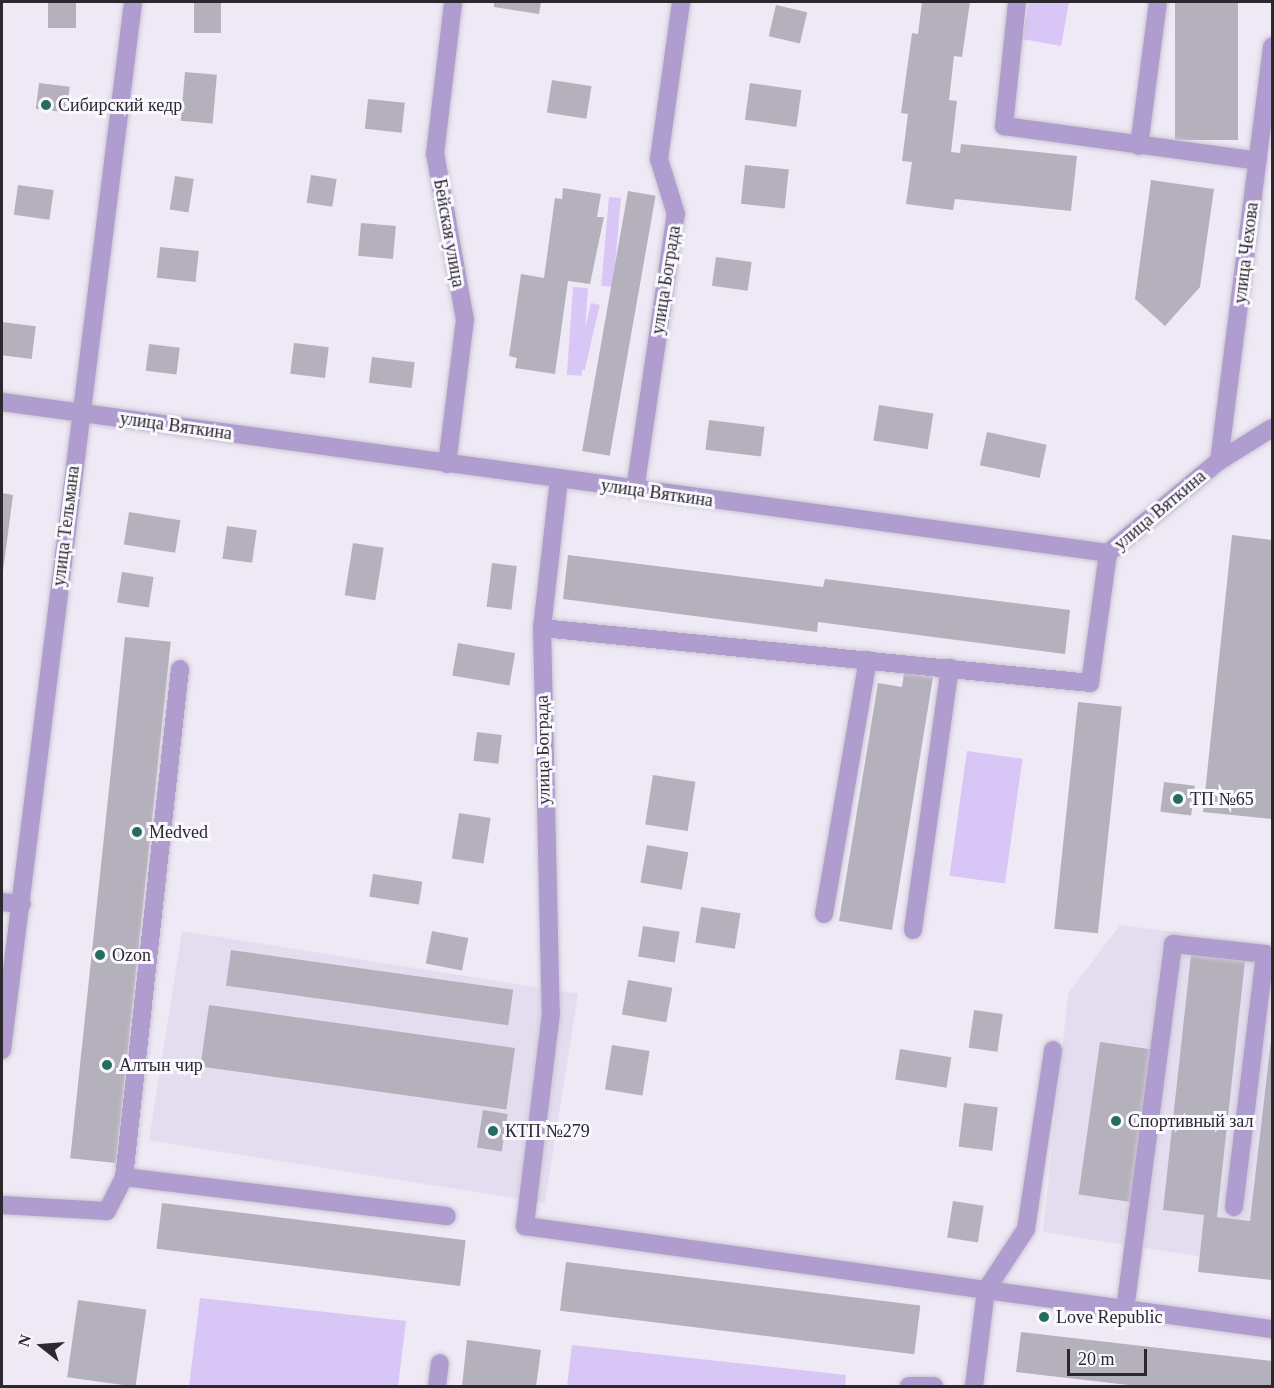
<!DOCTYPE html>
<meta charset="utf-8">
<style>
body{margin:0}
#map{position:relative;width:1274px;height:1388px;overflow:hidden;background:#eee9f5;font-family:"Times New Roman",serif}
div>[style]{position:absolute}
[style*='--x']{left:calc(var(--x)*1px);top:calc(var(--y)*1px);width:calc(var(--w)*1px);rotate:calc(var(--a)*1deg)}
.built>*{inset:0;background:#e4ddf0;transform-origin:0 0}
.green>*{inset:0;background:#d8c6f7;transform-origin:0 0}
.building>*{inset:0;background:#b5b1bc;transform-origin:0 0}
.roads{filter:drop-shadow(0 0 2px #cbc6d1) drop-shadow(0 0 2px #cbc6d1)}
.minor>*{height:18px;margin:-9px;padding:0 9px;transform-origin:9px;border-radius:9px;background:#b09dcf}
.dots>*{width:16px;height:16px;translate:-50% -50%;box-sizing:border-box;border:3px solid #faf8ff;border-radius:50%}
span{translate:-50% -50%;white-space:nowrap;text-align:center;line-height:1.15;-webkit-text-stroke:6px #faf8ff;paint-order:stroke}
.poi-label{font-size:18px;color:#2b292d}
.left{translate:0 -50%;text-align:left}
.street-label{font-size:18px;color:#2b292d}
.frame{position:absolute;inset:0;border:3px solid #2b292d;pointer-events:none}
.north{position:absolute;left:12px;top:1316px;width:60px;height:60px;-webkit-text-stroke:4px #faf8ff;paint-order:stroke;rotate:287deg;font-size:16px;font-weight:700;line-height:24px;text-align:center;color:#2b292d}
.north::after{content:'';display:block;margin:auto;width:21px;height:27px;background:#2b292d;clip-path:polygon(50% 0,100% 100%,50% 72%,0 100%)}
.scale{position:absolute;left:1067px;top:1349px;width:80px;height:27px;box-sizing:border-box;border:3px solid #2b292d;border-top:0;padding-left:8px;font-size:18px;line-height:21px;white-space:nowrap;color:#2b292d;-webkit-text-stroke:4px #faf8ff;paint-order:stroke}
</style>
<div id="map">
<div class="built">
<div style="clip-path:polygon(1120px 925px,1272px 945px,1272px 1268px,1043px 1232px,1068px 994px)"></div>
<div style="left:182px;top:931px;width:401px;height:212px;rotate:9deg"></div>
</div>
<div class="green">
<div style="clip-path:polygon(1029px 2px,1069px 2px,1061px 46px,1022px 39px)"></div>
<div style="left:609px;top:197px;width:12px;height:89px;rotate:5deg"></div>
<div style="left:573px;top:287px;width:15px;height:88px;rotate:4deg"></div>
<div style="left:591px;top:303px;width:9px;height:67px;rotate:13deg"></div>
<div style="left:967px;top:751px;width:56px;height:126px;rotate:8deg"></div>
<div style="clip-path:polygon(200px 1298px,406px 1321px,398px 1386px,189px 1386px)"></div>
<div style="clip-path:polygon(572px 1345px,846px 1375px,845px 1386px,567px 1386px)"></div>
</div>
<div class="building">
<div style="left:48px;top:2px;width:28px;height:26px"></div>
<div style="left:194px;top:2px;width:27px;height:31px"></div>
<div style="clip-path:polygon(494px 2px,541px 2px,539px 14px,494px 7px)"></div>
<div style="clip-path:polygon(922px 2px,970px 2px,962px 57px,954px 56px,949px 100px,957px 101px,951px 152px,960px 153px,961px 144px,1077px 156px,1071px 211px,955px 199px,953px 210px,906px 204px,912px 162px,902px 161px,908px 114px,901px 113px,912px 33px,918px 34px)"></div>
<div style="left:1175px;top:2px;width:63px;height:138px"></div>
<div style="left:776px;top:5px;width:32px;height:32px;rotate:13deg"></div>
<div style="left:185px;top:72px;width:32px;height:49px;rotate:5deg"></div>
<div style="left:552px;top:80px;width:40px;height:33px;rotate:9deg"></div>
<div style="left:39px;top:83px;width:31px;height:26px;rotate:7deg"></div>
<div style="left:750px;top:83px;width:52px;height:37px;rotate:8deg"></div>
<div style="left:368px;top:99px;width:37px;height:30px;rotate:6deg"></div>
<div style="left:745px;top:165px;width:44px;height:39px;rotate:6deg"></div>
<div style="left:311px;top:175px;width:26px;height:28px;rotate:9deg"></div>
<div style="left:175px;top:176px;width:19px;height:34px;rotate:9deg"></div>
<div style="clip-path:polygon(1151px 180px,1214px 189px,1200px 287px,1165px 326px,1135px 299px)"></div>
<div style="left:18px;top:185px;width:36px;height:30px;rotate:8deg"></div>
<div style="clip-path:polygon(563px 188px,601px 194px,597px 217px,604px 217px,590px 284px,568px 281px,555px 374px,515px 368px,517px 358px,509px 356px,521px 274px,544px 278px,555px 198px,562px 199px)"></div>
<div style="left:628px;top:191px;width:28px;height:264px;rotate:10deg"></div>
<div style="left:361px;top:223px;width:35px;height:33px;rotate:5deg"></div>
<div style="left:160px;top:247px;width:39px;height:31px;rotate:6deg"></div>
<div style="left:716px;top:257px;width:36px;height:29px;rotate:8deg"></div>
<div style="left:2px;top:322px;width:34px;height:33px;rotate:7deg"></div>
<div style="left:294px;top:343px;width:35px;height:31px;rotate:7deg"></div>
<div style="left:149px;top:344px;width:31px;height:27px;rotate:7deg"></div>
<div style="left:372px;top:357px;width:43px;height:26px;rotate:7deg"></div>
<div style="left:879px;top:405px;width:55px;height:36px;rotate:9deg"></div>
<div style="left:709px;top:420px;width:56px;height:30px;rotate:7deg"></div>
<div style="left:987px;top:432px;width:61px;height:34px;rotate:12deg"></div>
<div style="clip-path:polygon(2px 493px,13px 495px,3px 571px,2px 571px)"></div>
<div style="left:129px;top:512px;width:52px;height:33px;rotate:9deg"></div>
<div style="left:227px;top:526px;width:30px;height:33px;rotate:8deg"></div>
<div style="clip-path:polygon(1232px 535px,1272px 540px,1272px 819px,1203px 812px)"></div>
<div style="left:353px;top:543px;width:31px;height:53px;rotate:9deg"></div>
<div style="clip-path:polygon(568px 555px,823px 587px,825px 579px,1070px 610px,1065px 654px,818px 622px,817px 632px,563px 599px)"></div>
<div style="left:492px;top:563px;width:25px;height:44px;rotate:7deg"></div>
<div style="left:122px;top:572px;width:32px;height:31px;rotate:9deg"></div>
<div style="left:125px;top:637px;width:46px;height:524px;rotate:6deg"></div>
<div style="left:458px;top:643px;width:58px;height:33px;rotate:10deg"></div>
<div style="clip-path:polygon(904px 673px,933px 677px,892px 930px,839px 921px,878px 683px,902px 687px)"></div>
<div style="left:1078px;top:702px;width:44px;height:228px;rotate:6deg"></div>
<div style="left:477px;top:732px;width:25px;height:29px;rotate:7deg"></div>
<div style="left:653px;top:775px;width:43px;height:50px;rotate:9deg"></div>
<div style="left:1164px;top:782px;width:31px;height:30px;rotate:7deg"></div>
<div style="left:459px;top:813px;width:32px;height:46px;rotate:9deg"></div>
<div style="left:647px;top:845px;width:42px;height:38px;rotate:10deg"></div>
<div style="left:373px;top:874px;width:50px;height:23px;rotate:9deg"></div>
<div style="left:701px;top:907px;width:40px;height:36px;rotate:9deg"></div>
<div style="left:643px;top:926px;width:37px;height:31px;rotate:9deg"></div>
<div style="left:432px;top:931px;width:37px;height:33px;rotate:11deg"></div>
<div style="left:231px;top:950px;width:285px;height:36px;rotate:8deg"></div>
<div style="clip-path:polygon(1191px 955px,1245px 961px,1217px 1217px,1250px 1221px,1272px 1032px,1272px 1280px,1198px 1272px,1204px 1215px,1163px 1210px)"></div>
<div style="left:628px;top:980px;width:45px;height:35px;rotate:10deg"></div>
<div style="left:209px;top:1005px;width:309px;height:62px;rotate:8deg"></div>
<div style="left:974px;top:1010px;width:29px;height:38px;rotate:8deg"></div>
<div style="left:1100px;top:1042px;width:53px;height:154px;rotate:8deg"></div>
<div style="left:612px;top:1045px;width:38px;height:45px;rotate:9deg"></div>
<div style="left:900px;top:1049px;width:52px;height:31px;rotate:9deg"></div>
<div style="left:964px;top:1103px;width:34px;height:44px;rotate:7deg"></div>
<div style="left:483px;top:1110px;width:25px;height:38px;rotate:9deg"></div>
<div style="left:953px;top:1201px;width:31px;height:37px;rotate:9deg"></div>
<div style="left:162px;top:1203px;width:306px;height:46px;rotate:7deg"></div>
<div style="left:566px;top:1262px;width:357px;height:49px;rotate:7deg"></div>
<div style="left:78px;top:1300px;width:69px;height:78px;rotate:8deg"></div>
<div style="clip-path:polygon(1021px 1332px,1272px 1361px,1272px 1386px,1137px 1386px,1016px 1372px)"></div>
<div style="clip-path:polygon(467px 1340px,541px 1350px,536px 1386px,462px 1386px)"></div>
</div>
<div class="roads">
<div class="minor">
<div style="--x:1017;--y:2;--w:125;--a:96"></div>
<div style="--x:1004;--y:126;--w:256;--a:7.8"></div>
<div style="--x:1139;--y:146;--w:145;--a:-82.5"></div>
<div style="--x:2;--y:402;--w:1116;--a:7.77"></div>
<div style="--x:1108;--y:553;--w:144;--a:-39.7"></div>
<div style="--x:1219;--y:461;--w:62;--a:-31.9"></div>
<div style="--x:1219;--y:461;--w:418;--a:-82.7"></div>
<div style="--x:447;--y:464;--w:145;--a:-82.9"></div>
<div style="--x:465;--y:320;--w:169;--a:-100.2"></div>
<div style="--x:435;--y:154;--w:153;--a:-83.2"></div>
<div style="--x:559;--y:479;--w:150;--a:96.5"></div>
<div style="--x:542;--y:628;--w:385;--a:88.7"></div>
<div style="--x:551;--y:1013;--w:215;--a:97"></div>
<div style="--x:525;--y:1226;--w:465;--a:7.9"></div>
<div style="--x:986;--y:1290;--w:73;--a:-56.7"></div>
<div style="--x:1026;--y:1229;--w:181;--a:-81.4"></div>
<div style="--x:635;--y:490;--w:279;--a:-81.6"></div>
<div style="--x:676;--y:214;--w:58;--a:-107.2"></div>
<div style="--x:659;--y:159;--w:159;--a:-82"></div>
<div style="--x:542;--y:628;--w:551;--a:5.73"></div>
<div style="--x:1090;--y:683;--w:131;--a:-82.1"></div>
<div style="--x:2;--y:902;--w:20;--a:6"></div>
<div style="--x:824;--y:914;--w:258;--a:-80.2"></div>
<div style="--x:913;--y:930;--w:265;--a:-82"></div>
<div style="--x:2;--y:1050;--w:1056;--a:-82.87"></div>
<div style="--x:124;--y:1177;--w:325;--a:6.9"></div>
<div style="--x:2;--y:1205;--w:105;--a:3.3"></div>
<div style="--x:107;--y:1211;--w:38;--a:-63"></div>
<div style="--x:124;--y:1177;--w:511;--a:-83.71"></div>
<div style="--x:1125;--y:1310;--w:369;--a:-82.5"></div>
<div style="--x:1173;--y:944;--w:93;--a:6.2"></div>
<div style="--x:1265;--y:954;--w:255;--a:97"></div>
<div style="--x:437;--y:1386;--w:23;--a:-83"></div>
<div style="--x:909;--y:1386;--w:25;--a:0"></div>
<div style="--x:974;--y:1386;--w:97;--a:-82.9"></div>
<div style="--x:986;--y:1290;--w:289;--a:7.8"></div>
</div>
</div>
<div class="dots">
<div style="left:46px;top:105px;background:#266c61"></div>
<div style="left:1178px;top:799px;background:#266c61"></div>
<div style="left:137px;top:832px;background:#266c61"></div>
<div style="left:100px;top:955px;background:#266c61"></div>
<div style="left:107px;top:1065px;background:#266c61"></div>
<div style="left:1116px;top:1121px;background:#266c61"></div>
<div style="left:493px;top:1131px;background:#266c61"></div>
<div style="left:1044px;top:1317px;background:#266c61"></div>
</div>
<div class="poi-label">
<span class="left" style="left:58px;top:105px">Сибирский кедр</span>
<span class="left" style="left:1190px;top:799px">ТП №65</span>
<span class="left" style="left:149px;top:832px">Medved</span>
<span class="left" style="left:112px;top:955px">Ozon</span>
<span class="left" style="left:119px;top:1065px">Алтын чир</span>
<span class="left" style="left:1128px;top:1121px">Спортивный зал</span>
<span class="left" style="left:505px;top:1131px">КТП №279</span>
<span class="left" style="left:1056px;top:1317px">Love Republic</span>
</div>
<div class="street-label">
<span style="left:449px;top:233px;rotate:80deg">Бейская улица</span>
<span style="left:1246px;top:253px;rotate:-83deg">улица Чехова</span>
<span style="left:666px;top:280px;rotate:-81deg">улица Бограда</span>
<span style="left:176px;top:426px;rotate:8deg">улица Вяткина</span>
<span style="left:657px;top:493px;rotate:8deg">улица Вяткина</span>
<span style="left:1160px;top:510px;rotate:-40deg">улица Вяткина</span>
<span style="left:66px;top:526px;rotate:-83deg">улица Тельмана</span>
<span style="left:543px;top:750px;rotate:-91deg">улица Бограда</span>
</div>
<div class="frame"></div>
<div class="north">N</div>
<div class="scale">20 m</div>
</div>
